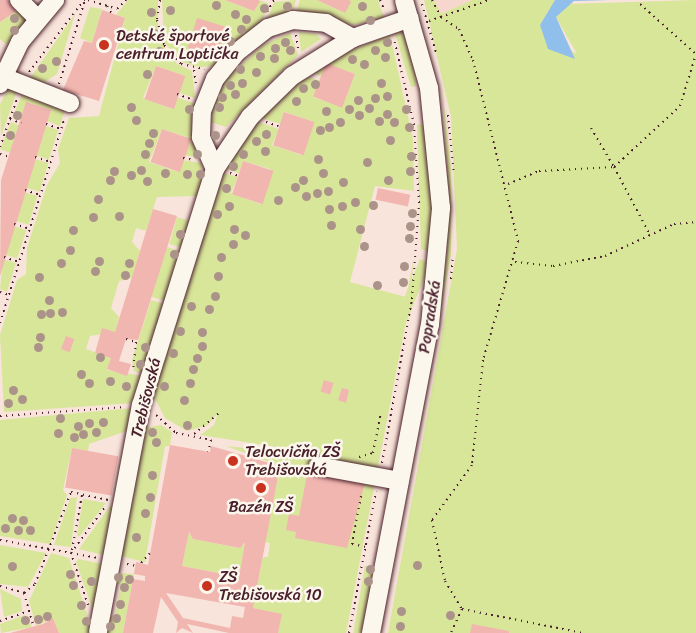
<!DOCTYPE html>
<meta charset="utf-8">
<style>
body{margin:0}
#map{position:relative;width:696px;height:633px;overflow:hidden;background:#f8e4da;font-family:Sriracha,sans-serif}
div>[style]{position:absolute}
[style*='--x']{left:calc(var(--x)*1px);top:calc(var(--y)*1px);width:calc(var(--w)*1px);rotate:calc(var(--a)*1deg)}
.built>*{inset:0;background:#f6d6cd}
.green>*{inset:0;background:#d8e69a;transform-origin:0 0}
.water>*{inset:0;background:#91bfeb}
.building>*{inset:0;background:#f1b6af;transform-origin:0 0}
.path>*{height:2px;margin-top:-1px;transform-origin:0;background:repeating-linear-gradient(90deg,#4a1f2b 0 1.5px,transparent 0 6px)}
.roads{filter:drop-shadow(0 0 2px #4a1f2b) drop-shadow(0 0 2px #4a1f2b)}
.minor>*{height:18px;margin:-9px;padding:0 9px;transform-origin:9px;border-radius:9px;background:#fbf7ec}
.trees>*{width:9px;height:9px;margin:-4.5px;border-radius:50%;background:#ac9389}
.dots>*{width:16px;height:16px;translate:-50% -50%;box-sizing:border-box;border:3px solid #fbf7ec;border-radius:50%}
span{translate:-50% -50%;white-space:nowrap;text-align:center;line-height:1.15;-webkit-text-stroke:5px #fbf7ec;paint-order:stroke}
.poi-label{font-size:16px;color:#4a1f2b}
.left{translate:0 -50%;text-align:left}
.street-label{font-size:16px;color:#4a1f2b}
</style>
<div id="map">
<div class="built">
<div style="clip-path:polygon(434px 0,472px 0,441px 14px)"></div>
</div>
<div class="green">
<div style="clip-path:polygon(128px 0,158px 0,158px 38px,177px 64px,192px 71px,195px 98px,177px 92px,185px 76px,156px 66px,143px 98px,172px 109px,176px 97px,196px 104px,200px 158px,184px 155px,189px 138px,162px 129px,149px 162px,178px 172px,182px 160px,201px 163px,202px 185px,198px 196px,157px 197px,146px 231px,136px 228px,132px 242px,140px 251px,132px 278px,119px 281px,111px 308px,119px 317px,115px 332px,90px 336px,86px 349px,111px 358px,107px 370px,143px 376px,134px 403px,4px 412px,0 335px,17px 280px,26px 274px,27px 248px,47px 185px,60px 163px,58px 149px,69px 118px,99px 116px,125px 18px,116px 15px)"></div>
<div style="clip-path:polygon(162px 0,225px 0,254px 11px,258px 0,268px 3px,261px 26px,231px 48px,218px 44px,227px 51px,215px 66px,200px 67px,181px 62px,164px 42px)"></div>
<div style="clip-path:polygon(296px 0,292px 14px,266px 23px,274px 2px)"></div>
<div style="clip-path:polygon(300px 0,317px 0,345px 13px,349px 0,378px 0,384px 18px,353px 25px,296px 14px)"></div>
<div style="clip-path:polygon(424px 0,434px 0,441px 14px,472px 0,555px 0,540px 25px,545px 36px,577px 54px,556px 17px,565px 4px,696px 0,696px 633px,388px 633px,457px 249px,451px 117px)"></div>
<div style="clip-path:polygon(90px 7px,102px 9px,92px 43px,80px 38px)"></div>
<div style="clip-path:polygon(19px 9px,29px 17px,7px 45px,0 39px,0 22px)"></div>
<div style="clip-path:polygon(75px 14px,57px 74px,43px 83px,28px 81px)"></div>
<div style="clip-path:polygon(394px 30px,407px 35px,412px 47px,416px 86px,411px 87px)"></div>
<div style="clip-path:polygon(299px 32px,316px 34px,321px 39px,301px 52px)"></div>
<div style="clip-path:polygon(290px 33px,298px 55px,226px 127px,211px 122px,216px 95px,229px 76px,263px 45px)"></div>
<div style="clip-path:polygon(390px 35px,413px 139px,415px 248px,414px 191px,375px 186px,350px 282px,406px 297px,414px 258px,408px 311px,346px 633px,278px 633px,281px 614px,253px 608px,263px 557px,268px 557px,270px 543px,265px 542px,280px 466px,226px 446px,276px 451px,277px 447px,200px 435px,214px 425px,218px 413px,208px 425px,187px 431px,165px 418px,152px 393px,224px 173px,238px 177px,231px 193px,260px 204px,269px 182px,270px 169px,243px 161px,239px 173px,226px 169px,239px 148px,258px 122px,279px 129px,272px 145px,301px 155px,314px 122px,285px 112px,281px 124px,261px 118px,307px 76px,320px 81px,313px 97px,342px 107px,355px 74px,326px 64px,322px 77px,312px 72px,326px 63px,344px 53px)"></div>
<div style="clip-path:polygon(9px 88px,18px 88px,1px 137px,0 104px)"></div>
<div style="clip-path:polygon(442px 88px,451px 166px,451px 254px,419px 439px,446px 262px,449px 198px)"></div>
<div style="clip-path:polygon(24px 90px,66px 107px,60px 126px,47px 121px,51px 110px,29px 103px,22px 121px,12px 118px)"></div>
<div style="left:11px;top:122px;width:11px;height:29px;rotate:22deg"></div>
<div style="clip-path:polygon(422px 124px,430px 145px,434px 201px,429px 252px,421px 249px,417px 125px)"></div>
<div style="left:46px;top:126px;width:13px;height:31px;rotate:18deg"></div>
<div style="left:35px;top:159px;width:14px;height:30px;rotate:17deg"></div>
<div style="left:24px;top:192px;width:14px;height:30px;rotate:17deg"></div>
<div style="left:177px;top:217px;width:15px;height:28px;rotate:16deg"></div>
<div style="left:14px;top:226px;width:13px;height:30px;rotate:18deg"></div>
<div style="left:167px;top:247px;width:16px;height:52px;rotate:18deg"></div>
<div style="clip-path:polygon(3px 259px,16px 263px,7px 292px,0 289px)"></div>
<div style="left:420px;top:259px;width:11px;height:198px;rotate:22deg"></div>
<div style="clip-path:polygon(151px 300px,165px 304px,143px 374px,134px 371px,132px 360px)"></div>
<div style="clip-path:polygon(133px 408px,132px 429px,89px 444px,88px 451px,72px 448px,63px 490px,67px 495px,50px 544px,0 536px,0 420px)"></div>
<div style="clip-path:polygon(161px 425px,172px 432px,170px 446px,165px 446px,145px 562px,120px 556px,144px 428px)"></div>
<div style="clip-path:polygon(77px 497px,71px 547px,54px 545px,70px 498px)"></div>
<div style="clip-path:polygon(83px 499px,106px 503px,79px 537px,77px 535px)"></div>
<div style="clip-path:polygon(113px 505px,103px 555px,79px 549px,110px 506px)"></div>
<div style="clip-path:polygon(189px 532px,193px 539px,239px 548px,245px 542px,239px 577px,182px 566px)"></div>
<div style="clip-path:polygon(0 545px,46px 553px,28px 587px,0 584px)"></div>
<div style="clip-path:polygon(51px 553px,69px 558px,93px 633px,59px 633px,53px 618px,36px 626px,29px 601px)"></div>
<div style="clip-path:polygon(78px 559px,103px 564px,94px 613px,76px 562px)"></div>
<div style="left:365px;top:566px;width:11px;height:68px;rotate:10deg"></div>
<div style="clip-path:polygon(117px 573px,134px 574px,123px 633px,103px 633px,106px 618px,115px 616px,121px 585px,112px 583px)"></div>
<div style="clip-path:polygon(0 589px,21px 599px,22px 611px,4px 617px)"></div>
<div style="clip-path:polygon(25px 615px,32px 627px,1px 633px,0 624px)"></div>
</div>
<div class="water">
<div style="clip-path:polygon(555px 0,610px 0,574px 1px,556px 17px,575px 59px,548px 49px,540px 25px)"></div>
</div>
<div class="building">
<div style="clip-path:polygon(0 0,8px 0,16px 11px,0 22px)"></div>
<div style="clip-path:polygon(225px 0,258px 0,260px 1px,254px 11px)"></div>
<div style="clip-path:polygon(317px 0,349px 0,351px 2px,345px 13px)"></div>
<div style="clip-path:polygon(102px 10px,125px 18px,99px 101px,63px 90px,84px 41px,92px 43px)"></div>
<div style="left:197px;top:18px;width:30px;height:36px;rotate:17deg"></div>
<div style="left:326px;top:63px;width:31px;height:36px;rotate:21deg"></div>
<div style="left:156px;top:66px;width:31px;height:35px;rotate:19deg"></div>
<div style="clip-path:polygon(26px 102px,51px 110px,0 276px,1px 180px)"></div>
<div style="left:284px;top:112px;width:32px;height:35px;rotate:18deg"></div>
<div style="left:162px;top:129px;width:31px;height:35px;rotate:19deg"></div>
<div style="left:243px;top:161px;width:32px;height:35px;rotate:18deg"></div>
<div style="left:378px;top:188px;width:33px;height:12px;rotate:12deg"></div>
<div style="clip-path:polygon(153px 209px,177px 216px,138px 340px,126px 339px,119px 361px,131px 364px,127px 376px,107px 369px,111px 358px,95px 353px,102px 328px,115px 332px)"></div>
<div style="left:66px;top:336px;width:9px;height:14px;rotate:21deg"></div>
<div style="left:324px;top:380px;width:10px;height:12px;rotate:17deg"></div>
<div style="clip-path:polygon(342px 388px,349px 390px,346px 403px,338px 400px)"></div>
<div style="clip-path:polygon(evenodd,170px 445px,210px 452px,211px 446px,280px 466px,253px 608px,282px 614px,278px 633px,229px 633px,187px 624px,193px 633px,182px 628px,176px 633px,178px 622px,161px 597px,153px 633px,123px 633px,133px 579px,145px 581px,145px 576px,134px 574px,136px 562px,148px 565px,170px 445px,189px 532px,193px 539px,240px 548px,245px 542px,239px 577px,182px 566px,189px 532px,170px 445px,166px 593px,245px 607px,243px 618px,232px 616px,230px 628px,183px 618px,166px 593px)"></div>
<div style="left:72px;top:448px;width:47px;height:40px;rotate:10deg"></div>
<div style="clip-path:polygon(308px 470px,366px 479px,347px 548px,295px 538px,296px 532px,286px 530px,289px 514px,299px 516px)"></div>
<div style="clip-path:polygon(53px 618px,59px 633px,10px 633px,43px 624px)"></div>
<div style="clip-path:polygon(472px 624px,509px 631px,509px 633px,470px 633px)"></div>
</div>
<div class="path">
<div style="--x:88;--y:0;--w:30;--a:17"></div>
<div style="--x:117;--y:9;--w:13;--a:-45"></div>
<div style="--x:160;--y:0;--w:20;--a:99"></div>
<div style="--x:157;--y:20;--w:26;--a:74"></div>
<div style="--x:164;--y:45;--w:25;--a:48"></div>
<div style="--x:181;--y:64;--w:24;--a:12"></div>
<div style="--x:380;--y:0;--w:12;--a:66"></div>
<div style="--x:432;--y:0;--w:19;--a:62"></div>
<div style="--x:441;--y:17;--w:22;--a:34"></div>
<div style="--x:459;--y:29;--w:34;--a:66"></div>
<div style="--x:473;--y:60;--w:187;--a:76"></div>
<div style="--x:518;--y:241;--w:124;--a:106.4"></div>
<div style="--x:483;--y:360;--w:106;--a:96"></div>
<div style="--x:472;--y:465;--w:68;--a:126"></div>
<div style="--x:432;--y:520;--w:62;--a:78"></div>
<div style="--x:445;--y:581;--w:33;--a:59"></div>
<div style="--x:462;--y:609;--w:26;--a:115"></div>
<div style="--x:422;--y:4;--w:54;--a:73.9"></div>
<div style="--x:640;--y:4;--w:75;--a:41.8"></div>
<div style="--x:107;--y:6;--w:9;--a:58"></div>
<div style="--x:267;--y:12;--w:14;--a:-60"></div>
<div style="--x:429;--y:21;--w:64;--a:-19.3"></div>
<div style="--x:296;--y:35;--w:18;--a:81"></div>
<div style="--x:194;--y:70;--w:14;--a:82"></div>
<div style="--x:29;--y:72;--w:91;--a:-52.6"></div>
<div style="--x:59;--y:84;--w:88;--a:-72.8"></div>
<div style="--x:177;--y:94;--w:15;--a:20"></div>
<div style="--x:448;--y:115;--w:60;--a:84.3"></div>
<div style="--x:10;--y:119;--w:12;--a:20"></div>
<div style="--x:266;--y:122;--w:13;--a:18"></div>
<div style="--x:46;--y:124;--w:16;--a:18"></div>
<div style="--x:591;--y:128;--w:45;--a:59.5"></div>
<div style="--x:614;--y:167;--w:90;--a:-42.7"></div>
<div style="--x:680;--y:106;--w:54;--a:-72.9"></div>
<div style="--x:0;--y:147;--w:51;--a:-70.5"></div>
<div style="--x:0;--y:154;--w:10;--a:17"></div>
<div style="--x:35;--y:157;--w:17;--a:17"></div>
<div style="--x:183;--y:158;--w:11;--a:10"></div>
<div style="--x:230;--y:173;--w:9;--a:18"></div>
<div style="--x:508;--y:184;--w:34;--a:-23"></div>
<div style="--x:539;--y:171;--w:75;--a:-3.1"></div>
<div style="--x:614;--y:167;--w:77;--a:62.1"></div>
<div style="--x:25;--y:190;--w:16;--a:18"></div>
<div style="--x:14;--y:224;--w:17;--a:17"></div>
<div style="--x:4;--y:257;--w:16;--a:18"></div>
<div style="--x:515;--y:262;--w:38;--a:6"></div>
<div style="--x:553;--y:266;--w:53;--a:-10.9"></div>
<div style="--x:605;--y:256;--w:76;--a:-24.9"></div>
<div style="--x:674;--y:224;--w:22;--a:-5"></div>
<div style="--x:451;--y:279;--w:21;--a:-85"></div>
<div style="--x:0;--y:292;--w:9;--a:18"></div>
<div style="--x:0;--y:323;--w:216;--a:-72.5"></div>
<div style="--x:126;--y:339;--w:10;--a:17"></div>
<div style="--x:136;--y:342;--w:30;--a:96"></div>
<div style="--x:156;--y:415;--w:27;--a:42"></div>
<div style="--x:176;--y:433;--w:36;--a:11"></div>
<div style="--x:211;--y:440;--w:12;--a:104"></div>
<div style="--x:0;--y:416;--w:126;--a:-4.1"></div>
<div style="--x:194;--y:434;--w:35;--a:-40"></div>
<div style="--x:359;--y:457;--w:15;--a:-16"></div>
<div style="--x:373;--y:453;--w:38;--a:-79"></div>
<div style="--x:382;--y:463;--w:167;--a:-79.6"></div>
<div style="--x:412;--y:299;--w:96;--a:-85.8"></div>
<div style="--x:419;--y:203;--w:78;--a:-93.7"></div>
<div style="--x:414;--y:125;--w:88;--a:-103.1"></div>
<div style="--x:361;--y:496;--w:49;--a:100.6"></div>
<div style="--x:352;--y:544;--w:14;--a:12"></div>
<div style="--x:0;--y:540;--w:100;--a:10.4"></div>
<div style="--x:72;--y:550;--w:56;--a:-79.7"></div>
<div style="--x:141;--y:563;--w:13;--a:-48"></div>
<div style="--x:127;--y:564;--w:9;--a:13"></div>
<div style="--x:0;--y:586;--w:25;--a:16"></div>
<div style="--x:24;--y:593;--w:14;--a:-39"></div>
<div style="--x:35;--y:584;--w:99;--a:-68.6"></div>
<div style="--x:71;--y:492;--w:38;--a:12"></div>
<div style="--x:24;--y:593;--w:35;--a:74"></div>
<div style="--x:88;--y:605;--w:55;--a:-108.1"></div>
<div style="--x:71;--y:553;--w:57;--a:-53.5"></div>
<div style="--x:462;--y:609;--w:123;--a:11.2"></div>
<div style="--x:0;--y:621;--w:31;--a:-19"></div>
<div style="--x:349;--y:633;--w:144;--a:-79.2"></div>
</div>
<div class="roads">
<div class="minor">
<div style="--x:19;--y:0;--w:27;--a:45"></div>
<div style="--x:3;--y:77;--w:72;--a:21.2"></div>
<div style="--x:0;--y:84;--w:47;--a:-64.5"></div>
<div style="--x:20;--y:42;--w:55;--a:-50.2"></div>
<div style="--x:215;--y:169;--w:35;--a:-114"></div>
<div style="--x:201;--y:137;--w:26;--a:-88"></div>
<div style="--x:202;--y:111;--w:35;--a:-68"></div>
<div style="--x:215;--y:79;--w:35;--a:-51"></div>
<div style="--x:237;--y:52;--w:39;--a:-38"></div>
<div style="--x:268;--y:28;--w:26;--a:-18"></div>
<div style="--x:293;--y:20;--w:33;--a:5"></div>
<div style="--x:326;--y:23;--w:31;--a:29"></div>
<div style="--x:318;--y:466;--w:83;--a:10.4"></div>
<div style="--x:98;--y:632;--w:231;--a:-79.3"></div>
<div style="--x:141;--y:405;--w:247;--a:-72.6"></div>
<div style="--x:215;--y:169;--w:63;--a:-56.1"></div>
<div style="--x:250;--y:117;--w:59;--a:-44.3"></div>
<div style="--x:292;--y:76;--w:72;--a:-31.9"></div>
<div style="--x:353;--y:38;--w:60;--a:-19.3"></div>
<div style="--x:371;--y:633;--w:314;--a:-79.2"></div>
<div style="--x:430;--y:325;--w:118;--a:-84.6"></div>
<div style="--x:441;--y:208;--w:121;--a:-95.7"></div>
<div style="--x:429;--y:88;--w:91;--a:-105.9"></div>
</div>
</div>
<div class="trees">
<div style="left:216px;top:5px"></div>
<div style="left:287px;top:6px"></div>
<div style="left:362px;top:6px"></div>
<div style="left:264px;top:8px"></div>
<div style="left:170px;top:10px"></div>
<div style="left:151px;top:12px"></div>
<div style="left:235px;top:14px"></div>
<div style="left:14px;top:18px"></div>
<div style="left:246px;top:19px"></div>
<div style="left:370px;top:20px"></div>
<div style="left:241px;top:29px"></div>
<div style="left:14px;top:30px"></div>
<div style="left:154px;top:33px"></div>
<div style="left:230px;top:41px"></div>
<div style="left:285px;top:42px"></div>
<div style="left:387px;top:42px"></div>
<div style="left:275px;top:48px"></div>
<div style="left:290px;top:50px"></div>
<div style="left:375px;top:50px"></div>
<div style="left:159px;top:51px"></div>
<div style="left:260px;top:56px"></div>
<div style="left:385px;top:57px"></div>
<div style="left:191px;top:58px"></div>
<div style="left:274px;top:58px"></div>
<div style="left:352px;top:59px"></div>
<div style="left:56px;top:61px"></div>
<div style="left:364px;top:64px"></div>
<div style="left:42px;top:68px"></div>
<div style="left:240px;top:69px"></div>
<div style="left:256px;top:72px"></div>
<div style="left:147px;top:74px"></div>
<div style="left:242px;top:83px"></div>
<div style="left:381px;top:83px"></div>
<div style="left:315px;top:84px"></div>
<div style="left:230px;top:85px"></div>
<div style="left:303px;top:88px"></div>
<div style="left:235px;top:94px"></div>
<div style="left:387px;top:96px"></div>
<div style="left:222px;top:97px"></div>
<div style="left:375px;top:98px"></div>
<div style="left:358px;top:100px"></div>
<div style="left:296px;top:101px"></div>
<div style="left:131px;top:107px"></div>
<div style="left:219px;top:107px"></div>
<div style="left:369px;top:108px"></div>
<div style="left:189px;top:109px"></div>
<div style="left:349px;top:109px"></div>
<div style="left:406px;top:109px"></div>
<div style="left:326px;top:111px"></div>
<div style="left:387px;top:114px"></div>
<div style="left:17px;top:115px"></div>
<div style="left:359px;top:115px"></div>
<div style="left:136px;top:120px"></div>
<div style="left:379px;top:121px"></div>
<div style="left:340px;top:122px"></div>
<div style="left:394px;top:122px"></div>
<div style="left:329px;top:127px"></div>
<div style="left:409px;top:127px"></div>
<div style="left:320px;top:130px"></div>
<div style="left:153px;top:133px"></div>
<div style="left:266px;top:134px"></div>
<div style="left:10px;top:135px"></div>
<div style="left:215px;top:135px"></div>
<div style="left:390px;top:140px"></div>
<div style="left:256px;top:141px"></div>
<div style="left:149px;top:143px"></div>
<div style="left:265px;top:151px"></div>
<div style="left:145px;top:154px"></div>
<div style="left:197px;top:154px"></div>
<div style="left:243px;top:154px"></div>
<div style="left:411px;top:156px"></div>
<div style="left:318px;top:159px"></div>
<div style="left:367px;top:162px"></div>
<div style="left:233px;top:166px"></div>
<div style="left:141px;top:170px"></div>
<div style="left:114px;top:171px"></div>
<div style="left:410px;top:171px"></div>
<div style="left:165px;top:173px"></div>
<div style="left:323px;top:173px"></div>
<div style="left:187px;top:174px"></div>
<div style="left:200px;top:174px"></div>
<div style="left:131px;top:175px"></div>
<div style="left:110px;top:180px"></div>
<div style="left:303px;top:180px"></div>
<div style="left:388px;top:180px"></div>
<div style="left:147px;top:181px"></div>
<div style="left:343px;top:182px"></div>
<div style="left:295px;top:187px"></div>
<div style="left:226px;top:188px"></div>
<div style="left:328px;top:191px"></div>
<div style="left:317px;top:193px"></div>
<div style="left:306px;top:196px"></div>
<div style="left:98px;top:199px"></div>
<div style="left:278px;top:200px"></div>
<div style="left:355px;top:202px"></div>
<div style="left:373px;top:205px"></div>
<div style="left:229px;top:206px"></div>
<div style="left:342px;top:206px"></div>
<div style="left:329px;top:209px"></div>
<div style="left:412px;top:213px"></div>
<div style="left:217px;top:214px"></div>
<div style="left:119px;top:216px"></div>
<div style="left:93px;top:217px"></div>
<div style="left:331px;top:225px"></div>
<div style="left:410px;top:226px"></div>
<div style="left:234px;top:229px"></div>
<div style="left:360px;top:229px"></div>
<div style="left:73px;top:230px"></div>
<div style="left:180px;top:234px"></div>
<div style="left:245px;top:235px"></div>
<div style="left:409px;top:238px"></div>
<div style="left:233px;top:244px"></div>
<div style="left:364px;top:246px"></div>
<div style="left:70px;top:250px"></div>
<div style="left:174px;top:254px"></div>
<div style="left:221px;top:257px"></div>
<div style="left:99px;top:261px"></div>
<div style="left:61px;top:263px"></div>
<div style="left:129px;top:263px"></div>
<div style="left:404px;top:266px"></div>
<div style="left:95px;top:271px"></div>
<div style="left:125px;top:275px"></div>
<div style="left:218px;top:276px"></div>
<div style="left:39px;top:277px"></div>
<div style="left:403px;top:282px"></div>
<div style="left:377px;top:285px"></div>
<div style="left:215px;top:296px"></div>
<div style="left:49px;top:300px"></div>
<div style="left:191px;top:306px"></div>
<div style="left:209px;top:309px"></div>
<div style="left:62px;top:312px"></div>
<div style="left:50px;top:313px"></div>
<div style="left:41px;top:314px"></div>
<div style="left:180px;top:331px"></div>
<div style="left:202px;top:332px"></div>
<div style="left:40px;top:337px"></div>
<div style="left:202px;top:346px"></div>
<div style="left:38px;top:347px"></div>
<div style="left:145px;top:347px"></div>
<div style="left:173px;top:353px"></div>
<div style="left:100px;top:357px"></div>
<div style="left:197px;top:358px"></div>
<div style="left:140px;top:364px"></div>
<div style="left:193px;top:369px"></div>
<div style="left:81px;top:374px"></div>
<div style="left:110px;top:381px"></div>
<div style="left:89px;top:383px"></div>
<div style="left:190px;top:383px"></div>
<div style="left:126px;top:386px"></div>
<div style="left:164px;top:386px"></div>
<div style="left:13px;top:390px"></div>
<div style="left:22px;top:399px"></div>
<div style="left:184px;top:400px"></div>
<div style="left:8px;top:403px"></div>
<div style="left:60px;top:418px"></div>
<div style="left:103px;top:422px"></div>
<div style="left:89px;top:423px"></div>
<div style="left:187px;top:425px"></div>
<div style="left:78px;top:426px"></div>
<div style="left:96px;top:432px"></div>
<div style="left:152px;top:432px"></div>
<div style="left:58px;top:433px"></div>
<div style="left:83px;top:434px"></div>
<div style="left:74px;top:437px"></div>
<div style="left:156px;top:442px"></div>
<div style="left:152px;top:475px"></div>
<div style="left:150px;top:497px"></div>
<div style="left:145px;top:513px"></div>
<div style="left:12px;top:518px"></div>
<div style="left:23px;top:520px"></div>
<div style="left:5px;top:528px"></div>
<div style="left:18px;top:530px"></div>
<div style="left:30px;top:530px"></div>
<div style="left:136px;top:537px"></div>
<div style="left:417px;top:565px"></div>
<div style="left:12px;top:566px"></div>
<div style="left:370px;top:569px"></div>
<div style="left:70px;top:574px"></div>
<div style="left:118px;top:577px"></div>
<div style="left:129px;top:579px"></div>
<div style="left:91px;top:581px"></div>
<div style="left:368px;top:581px"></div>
<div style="left:73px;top:585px"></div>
<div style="left:124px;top:587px"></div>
<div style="left:120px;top:604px"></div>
<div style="left:81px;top:605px"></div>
<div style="left:401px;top:611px"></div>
<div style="left:450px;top:615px"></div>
<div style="left:47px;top:616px"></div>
<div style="left:116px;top:618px"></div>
<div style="left:38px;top:619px"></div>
<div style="left:25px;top:620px"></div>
<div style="left:86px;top:621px"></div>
<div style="left:110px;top:626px"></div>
<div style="left:400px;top:626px"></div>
</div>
<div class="dots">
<div style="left:104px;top:45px;background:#c8321e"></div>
<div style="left:233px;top:461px;background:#c8321e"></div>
<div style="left:261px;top:488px;background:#c8321e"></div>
<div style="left:207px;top:586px;background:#c8321e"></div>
</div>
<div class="poi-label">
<span class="left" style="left:116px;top:45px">Detské športové<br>centrum Loptička</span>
<span class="left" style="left:245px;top:461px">Telocvičňa ZŠ<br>Trebišovská</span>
<span style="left:261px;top:507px">Bazén ZŠ</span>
<span class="left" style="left:219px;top:586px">ZŠ<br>Trebišovská 10</span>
</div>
<div class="street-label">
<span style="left:430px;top:317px;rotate:-81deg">Popradská</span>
<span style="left:146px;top:398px;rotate:-76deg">Trebišovská</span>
</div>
</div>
